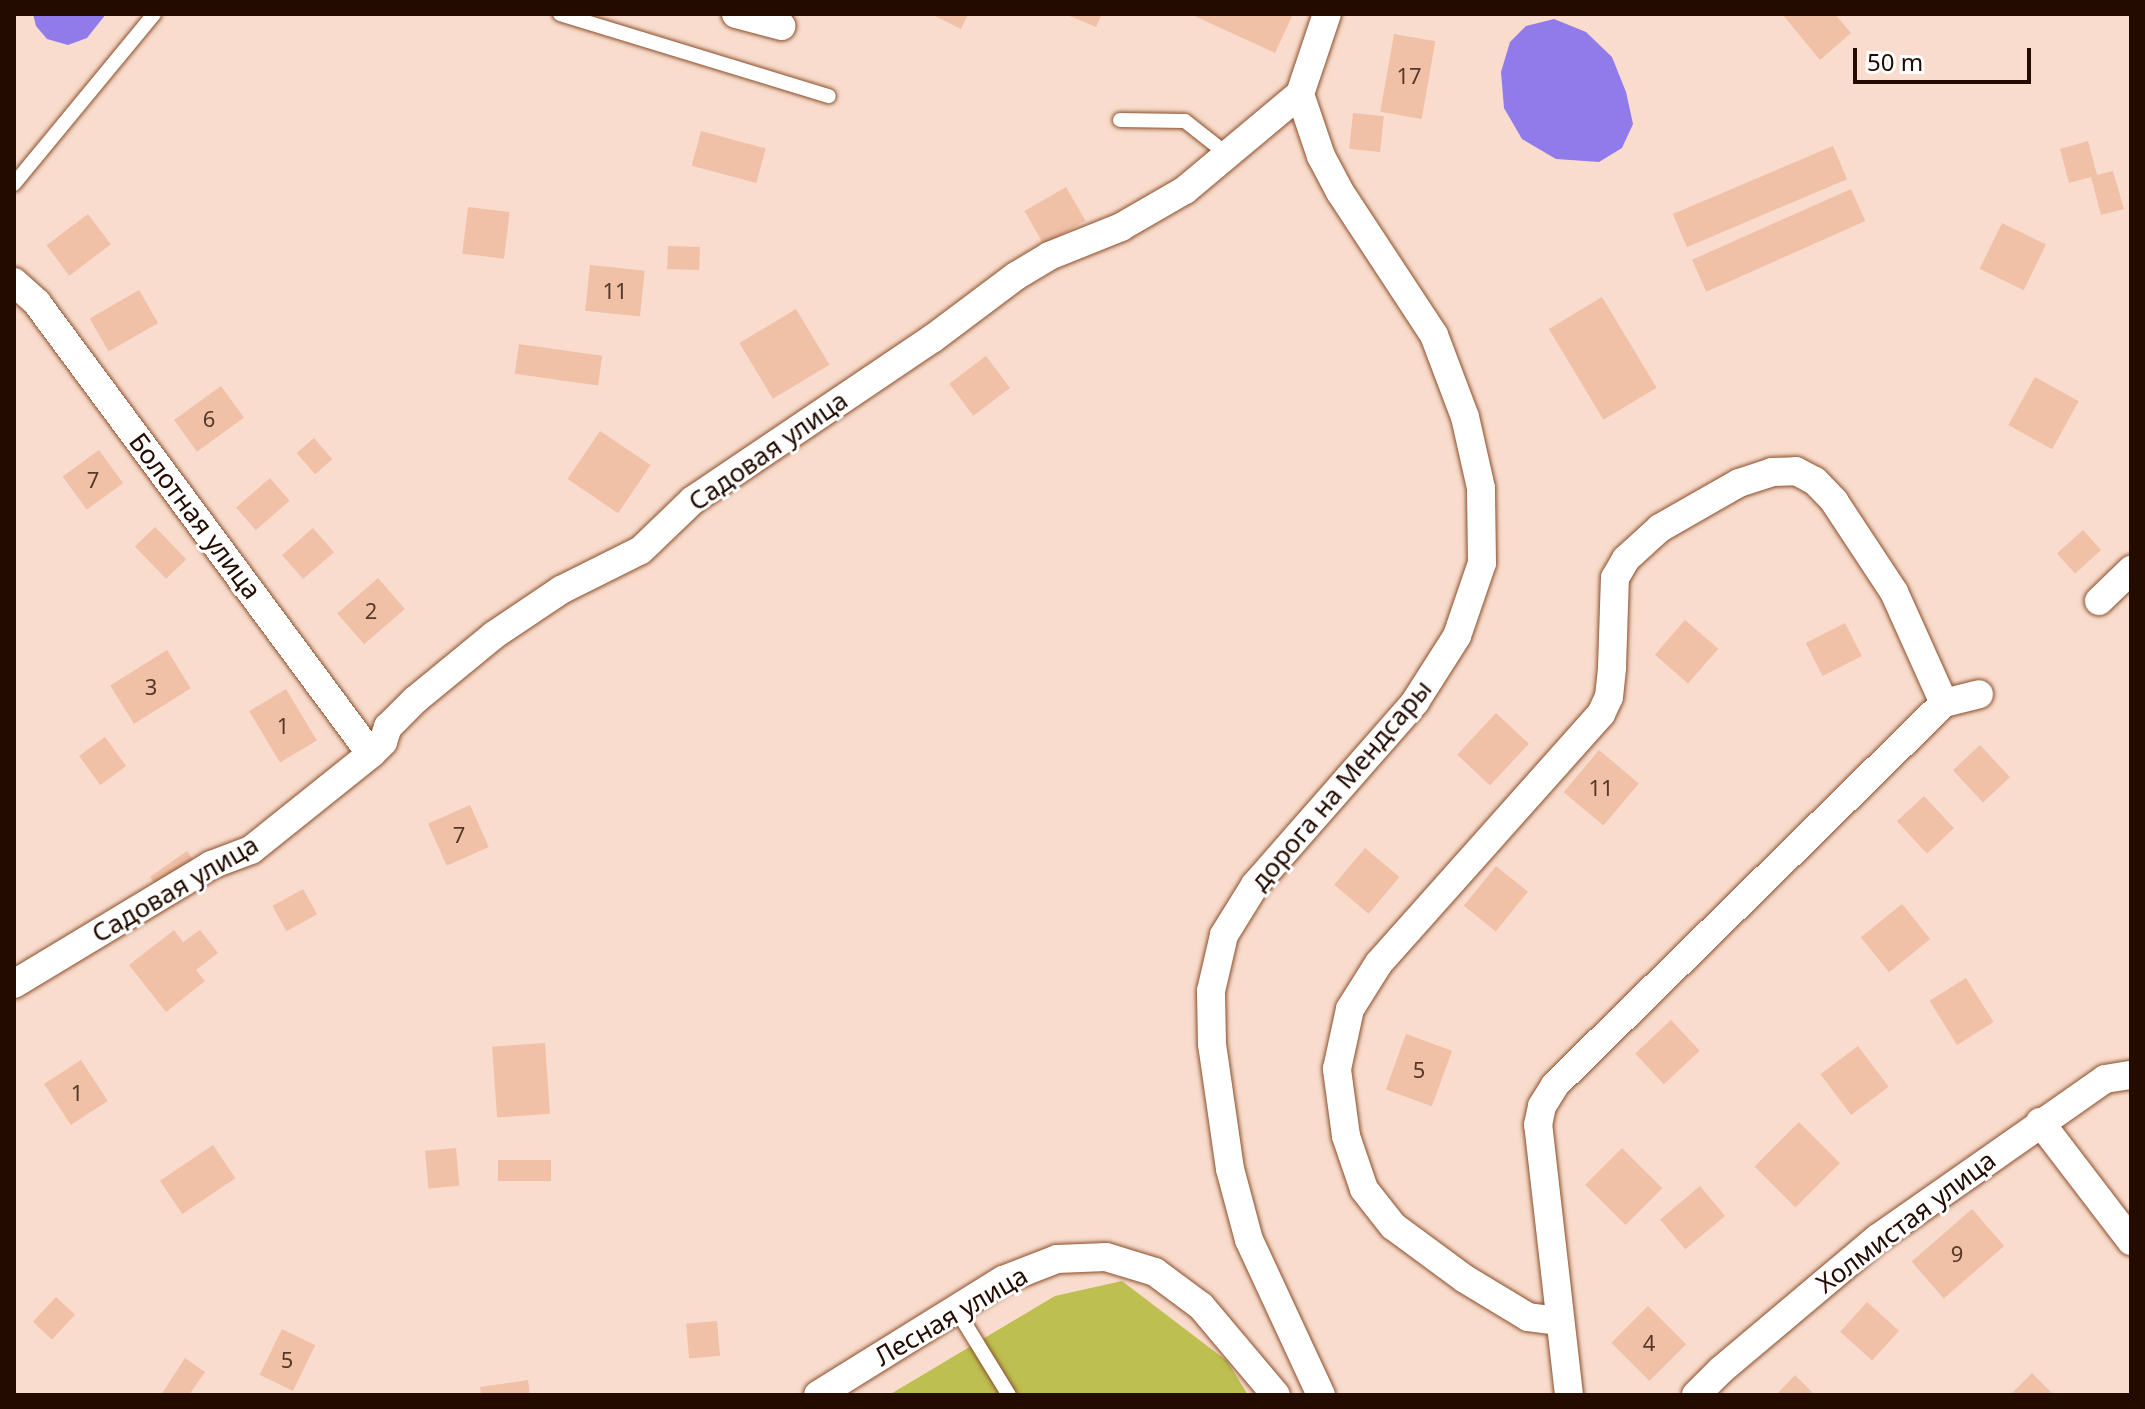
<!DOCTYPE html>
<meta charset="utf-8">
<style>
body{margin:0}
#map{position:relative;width:2145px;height:1409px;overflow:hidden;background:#f9dccd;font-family:"Noto Sans",sans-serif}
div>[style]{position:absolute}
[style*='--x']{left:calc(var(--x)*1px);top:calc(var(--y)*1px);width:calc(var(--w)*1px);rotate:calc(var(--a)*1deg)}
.green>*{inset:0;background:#bdbf50}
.water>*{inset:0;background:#917bea}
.building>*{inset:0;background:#f0c1a7;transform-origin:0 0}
.roads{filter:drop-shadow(0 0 2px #8b4e2a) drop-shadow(0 0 2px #8b4e2a)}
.lane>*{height:14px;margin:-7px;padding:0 7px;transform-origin:7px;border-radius:7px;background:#fff}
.street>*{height:28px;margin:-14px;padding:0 14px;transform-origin:14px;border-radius:14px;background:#fff}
span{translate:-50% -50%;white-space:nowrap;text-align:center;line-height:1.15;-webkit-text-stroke:6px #fff;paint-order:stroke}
.number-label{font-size:22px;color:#56382a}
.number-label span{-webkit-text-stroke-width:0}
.street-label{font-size:26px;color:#230b00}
.frame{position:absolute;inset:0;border:16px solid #230b00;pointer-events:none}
.scale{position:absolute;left:1853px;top:48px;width:178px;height:36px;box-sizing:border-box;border:4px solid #230b00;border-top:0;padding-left:10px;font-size:24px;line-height:28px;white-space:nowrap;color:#230b00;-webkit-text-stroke:6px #fff;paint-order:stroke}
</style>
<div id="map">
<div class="green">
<div style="clip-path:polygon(1122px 1281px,1227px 1361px,1248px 1395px,889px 1395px,1055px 1296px)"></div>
</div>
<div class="water">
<div style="clip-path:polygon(33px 14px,106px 14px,87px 38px,68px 45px,47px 39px,36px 26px)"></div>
<div style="clip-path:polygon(1554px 19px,1586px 32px,1612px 57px,1626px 92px,1633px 124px,1622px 148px,1599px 162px,1556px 159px,1522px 139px,1504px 108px,1501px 72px,1510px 42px,1526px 26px)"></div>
</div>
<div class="building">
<div style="clip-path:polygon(931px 14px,968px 14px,961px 29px)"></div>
<div style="clip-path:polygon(1065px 14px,1102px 14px,1096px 27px)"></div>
<div style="clip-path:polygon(1190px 14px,1293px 14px,1275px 53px)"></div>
<div style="clip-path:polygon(1782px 14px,1835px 14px,1851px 33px,1820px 60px)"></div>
<div style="left:1394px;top:34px;width:42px;height:79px;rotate:10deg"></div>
<div style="left:1353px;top:113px;width:31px;height:36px;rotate:6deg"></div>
<div style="left:701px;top:131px;width:67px;height:36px;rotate:15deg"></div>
<div style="clip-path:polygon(2088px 141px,2097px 175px,2113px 171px,2124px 209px,2101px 215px,2091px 177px,2069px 183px,2060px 149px)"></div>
<div style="left:1833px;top:146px;width:36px;height:174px;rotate:67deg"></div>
<div style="left:1066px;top:187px;width:39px;height:48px;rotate:60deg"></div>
<div style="left:1851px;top:189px;width:35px;height:174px;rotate:66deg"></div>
<div style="left:468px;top:207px;width:42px;height:47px;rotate:7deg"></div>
<div style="left:88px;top:214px;width:38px;height:52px;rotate:53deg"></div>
<div style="left:2002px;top:223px;width:49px;height:51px;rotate:26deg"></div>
<div style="left:668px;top:246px;width:32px;height:23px;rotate:2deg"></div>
<div style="left:590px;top:265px;width:55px;height:46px;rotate:6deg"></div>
<div style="left:139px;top:290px;width:38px;height:57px;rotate:60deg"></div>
<div style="left:1602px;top:297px;width:106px;height:62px;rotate:59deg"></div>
<div style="left:796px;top:309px;width:65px;height:66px;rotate:59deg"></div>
<div style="left:519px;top:344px;width:84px;height:30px;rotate:8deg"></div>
<div style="left:986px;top:356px;width:40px;height:46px;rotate:53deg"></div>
<div style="left:2035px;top:377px;width:50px;height:55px;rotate:29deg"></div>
<div style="left:221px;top:386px;width:39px;height:58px;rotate:54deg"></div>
<div style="left:600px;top:431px;width:61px;height:58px;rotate:34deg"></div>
<div style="left:314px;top:438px;width:28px;height:23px;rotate:49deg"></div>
<div style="left:99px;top:450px;width:41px;height:45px;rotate:54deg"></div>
<div style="left:270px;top:478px;width:30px;height:45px;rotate:49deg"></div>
<div style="left:155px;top:527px;width:45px;height:28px;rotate:46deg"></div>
<div style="left:313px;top:528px;width:32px;height:41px;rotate:49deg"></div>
<div style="left:2083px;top:530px;width:27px;height:35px;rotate:48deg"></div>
<div style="left:378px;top:578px;width:41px;height:54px;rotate:49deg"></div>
<div style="left:1685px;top:620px;width:44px;height:46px;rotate:41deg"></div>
<div style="left:1845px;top:623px;width:37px;height:44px;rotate:63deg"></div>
<div style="left:167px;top:650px;width:45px;height:67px;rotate:58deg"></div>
<div style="left:286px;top:689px;width:60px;height:43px;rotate:59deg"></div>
<div style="left:1496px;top:713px;width:45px;height:57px;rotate:43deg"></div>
<div style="left:105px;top:737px;width:36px;height:32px;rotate:54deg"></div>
<div style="left:1980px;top:745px;width:44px;height:37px;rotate:47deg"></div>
<div style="left:1599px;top:750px;width:52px;height:55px;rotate:40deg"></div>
<div style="left:1924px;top:796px;width:44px;height:37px;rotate:47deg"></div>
<div style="left:470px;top:805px;width:46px;height:46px;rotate:66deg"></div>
<div style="left:1365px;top:848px;width:45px;height:48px;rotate:40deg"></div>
<div style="left:187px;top:851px;width:16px;height:45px;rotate:55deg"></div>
<div style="left:1496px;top:866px;width:41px;height:51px;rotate:39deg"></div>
<div style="left:303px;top:889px;width:29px;height:35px;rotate:61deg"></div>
<div style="left:1902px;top:904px;width:45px;height:53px;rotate:51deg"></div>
<div style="clip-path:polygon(174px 930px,183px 942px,200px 930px,218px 953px,196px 970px,205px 981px,166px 1012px,129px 965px)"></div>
<div style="left:1966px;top:978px;width:52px;height:43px;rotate:58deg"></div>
<div style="left:1671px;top:1020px;width:42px;height:49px;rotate:47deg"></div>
<div style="left:1406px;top:1034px;width:49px;height:59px;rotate:20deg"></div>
<div style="left:545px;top:1043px;width:71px;height:53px;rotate:86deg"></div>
<div style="left:1858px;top:1046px;width:51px;height:47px;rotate:53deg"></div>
<div style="left:81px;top:1060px;width:49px;height:44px;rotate:57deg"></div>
<div style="left:1799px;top:1122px;width:58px;height:63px;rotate:45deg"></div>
<div style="left:213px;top:1145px;width:40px;height:64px;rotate:56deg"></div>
<div style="left:456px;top:1148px;width:38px;height:31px;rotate:85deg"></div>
<div style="left:1622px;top:1148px;width:57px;height:52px;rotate:45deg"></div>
<div style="left:551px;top:1160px;width:21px;height:53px;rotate:90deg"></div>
<div style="left:1700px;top:1186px;width:39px;height:52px;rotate:50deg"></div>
<div style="left:1972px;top:1209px;width:49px;height:80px;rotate:49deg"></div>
<div style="left:56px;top:1297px;width:26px;height:34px;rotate:43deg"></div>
<div style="left:1867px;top:1302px;width:43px;height:40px;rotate:42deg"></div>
<div style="left:1648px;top:1306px;width:54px;height:52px;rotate:45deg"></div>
<div style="left:717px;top:1321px;width:35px;height:31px;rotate:85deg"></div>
<div style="left:282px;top:1329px;width:37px;height:51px;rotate:26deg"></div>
<div style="clip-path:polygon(185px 1358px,205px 1372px,189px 1395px,161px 1395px)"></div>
<div style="clip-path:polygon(2032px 1373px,2054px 1395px,2010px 1395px)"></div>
<div style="clip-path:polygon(1795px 1375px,1815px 1395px,1776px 1395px)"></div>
<div style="clip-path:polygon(528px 1380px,530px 1395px,481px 1395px,480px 1387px)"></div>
</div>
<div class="roads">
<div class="lane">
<div style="--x:560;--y:14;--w:281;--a:17"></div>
<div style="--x:1120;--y:120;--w:65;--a:0.9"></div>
<div style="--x:1185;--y:121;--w:55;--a:38.3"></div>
<div style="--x:14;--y:184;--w:220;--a:-50.5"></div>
<div style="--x:956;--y:1309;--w:101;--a:58.4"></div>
</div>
<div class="street">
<div style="--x:736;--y:14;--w:47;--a:14.9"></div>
<div style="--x:14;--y:282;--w:31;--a:42"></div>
<div style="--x:37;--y:303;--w:561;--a:53.48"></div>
<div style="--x:2099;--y:601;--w:45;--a:-44.1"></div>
<div style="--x:14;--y:984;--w:230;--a:-31.1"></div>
<div style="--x:211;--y:865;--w:43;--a:-20.6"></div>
<div style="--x:251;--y:850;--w:154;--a:-38.7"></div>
<div style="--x:371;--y:754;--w:17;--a:-45"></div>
<div style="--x:383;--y:742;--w:16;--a:-72"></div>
<div style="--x:388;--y:727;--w:38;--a:-45"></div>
<div style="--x:415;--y:700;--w:102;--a:-39.4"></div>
<div style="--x:494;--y:635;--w:81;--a:-33.9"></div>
<div style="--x:561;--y:590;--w:89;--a:-26.6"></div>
<div style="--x:641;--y:550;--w:72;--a:-43.9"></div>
<div style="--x:693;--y:500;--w:288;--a:-34"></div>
<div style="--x:932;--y:339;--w:105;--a:-36.9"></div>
<div style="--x:1016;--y:276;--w:39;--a:-31"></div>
<div style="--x:1049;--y:256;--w:78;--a:-21.9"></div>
<div style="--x:1121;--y:227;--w:74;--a:-30"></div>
<div style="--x:1185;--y:190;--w:150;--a:-39.9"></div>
<div style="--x:2040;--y:1122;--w:150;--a:52.6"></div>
<div style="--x:1559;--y:1321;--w:31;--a:-173"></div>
<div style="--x:1528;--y:1317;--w:74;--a:-148.9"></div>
<div style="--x:1465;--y:1279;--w:89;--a:-143.6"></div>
<div style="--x:1393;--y:1226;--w:47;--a:-128.1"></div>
<div style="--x:1364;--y:1189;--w:56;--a:-108.8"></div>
<div style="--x:1346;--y:1136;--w:68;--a:-97.7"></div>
<div style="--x:1337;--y:1069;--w:61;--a:-77.8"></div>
<div style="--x:1350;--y:1009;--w:54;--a:-57.8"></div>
<div style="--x:1379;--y:963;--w:334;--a:-48.3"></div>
<div style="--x:1601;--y:714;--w:19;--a:-65"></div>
<div style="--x:1609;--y:697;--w:30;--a:-84"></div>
<div style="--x:1612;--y:667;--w:89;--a:-88.1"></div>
<div style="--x:1615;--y:578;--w:22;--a:-60"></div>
<div style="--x:1626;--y:559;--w:46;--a:-42.4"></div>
<div style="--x:1660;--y:528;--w:91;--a:-29.7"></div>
<div style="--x:1739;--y:483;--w:35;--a:-18"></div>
<div style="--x:1772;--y:472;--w:24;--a:-2"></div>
<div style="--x:1796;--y:471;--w:21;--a:28"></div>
<div style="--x:1815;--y:481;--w:28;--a:46"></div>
<div style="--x:1834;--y:501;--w:109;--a:56.6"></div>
<div style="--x:1894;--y:592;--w:122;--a:65.8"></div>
<div style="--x:818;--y:1395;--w:218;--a:-31.9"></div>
<div style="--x:1003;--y:1280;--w:58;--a:-21.3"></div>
<div style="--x:1057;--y:1259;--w:49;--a:-2.3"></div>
<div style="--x:1106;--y:1257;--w:51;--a:17"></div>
<div style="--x:1155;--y:1272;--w:57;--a:36.5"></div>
<div style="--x:1201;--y:1306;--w:116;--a:49.9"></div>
<div style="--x:1321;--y:1395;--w:171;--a:-114.9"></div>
<div style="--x:1249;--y:1240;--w:73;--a:-105"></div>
<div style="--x:1230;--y:1169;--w:126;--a:-98.2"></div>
<div style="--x:1212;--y:1044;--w:53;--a:-91.1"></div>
<div style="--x:1211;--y:991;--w:57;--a:-76.9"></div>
<div style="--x:1224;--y:935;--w:59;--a:-58.2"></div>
<div style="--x:1255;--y:885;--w:243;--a:-48.8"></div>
<div style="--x:1415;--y:702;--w:78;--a:-57.5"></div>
<div style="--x:1457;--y:636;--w:77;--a:-71.1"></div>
<div style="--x:1482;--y:563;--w:75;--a:-90.8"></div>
<div style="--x:1481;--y:488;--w:73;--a:-102.7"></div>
<div style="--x:1465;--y:417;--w:88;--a:-110.7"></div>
<div style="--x:1434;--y:335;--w:171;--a:-123.3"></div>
<div style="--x:1340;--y:192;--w:41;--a:-117.8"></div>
<div style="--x:1321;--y:156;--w:65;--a:-108.7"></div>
<div style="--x:1300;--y:94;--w:84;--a:-71.4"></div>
<div style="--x:1569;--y:1395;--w:272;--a:-96.5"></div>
<div style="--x:1538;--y:1125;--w:19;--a:-78"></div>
<div style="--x:1542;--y:1106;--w:25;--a:-58"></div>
<div style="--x:1555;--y:1085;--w:545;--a:-44.48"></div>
<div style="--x:1944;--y:703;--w:36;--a:-14"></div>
<div style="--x:1696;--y:1395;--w:35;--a:-45"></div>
<div style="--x:1721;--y:1370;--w:205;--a:-40.1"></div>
<div style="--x:1878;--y:1238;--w:277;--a:-35"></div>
<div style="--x:2105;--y:1079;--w:26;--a:-9"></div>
</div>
</div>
<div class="number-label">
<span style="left:1409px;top:76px">17</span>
<span style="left:615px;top:291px">11</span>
<span style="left:209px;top:419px">6</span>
<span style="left:93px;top:480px">7</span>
<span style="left:371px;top:611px">2</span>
<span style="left:151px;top:687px">3</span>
<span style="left:283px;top:726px">1</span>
<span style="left:1601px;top:788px">11</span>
<span style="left:459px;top:835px">7</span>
<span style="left:1419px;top:1070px">5</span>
<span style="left:77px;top:1093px">1</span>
<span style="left:1957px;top:1254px">9</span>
<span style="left:1649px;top:1343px">4</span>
<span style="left:287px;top:1360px">5</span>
</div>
<div class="street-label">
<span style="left:768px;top:451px;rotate:-35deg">Садовая улица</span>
<span style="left:195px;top:516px;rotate:53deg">Болотная улица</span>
<span style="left:1341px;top:785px;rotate:-50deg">дорога на Мендсары</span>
<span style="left:175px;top:889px;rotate:-30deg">Садовая улица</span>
<span style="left:1906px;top:1222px;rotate:-37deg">Холмистая улица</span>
<span style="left:951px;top:1316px;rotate:-30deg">Лесная улица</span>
</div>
<div class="frame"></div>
<div class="scale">50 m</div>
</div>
